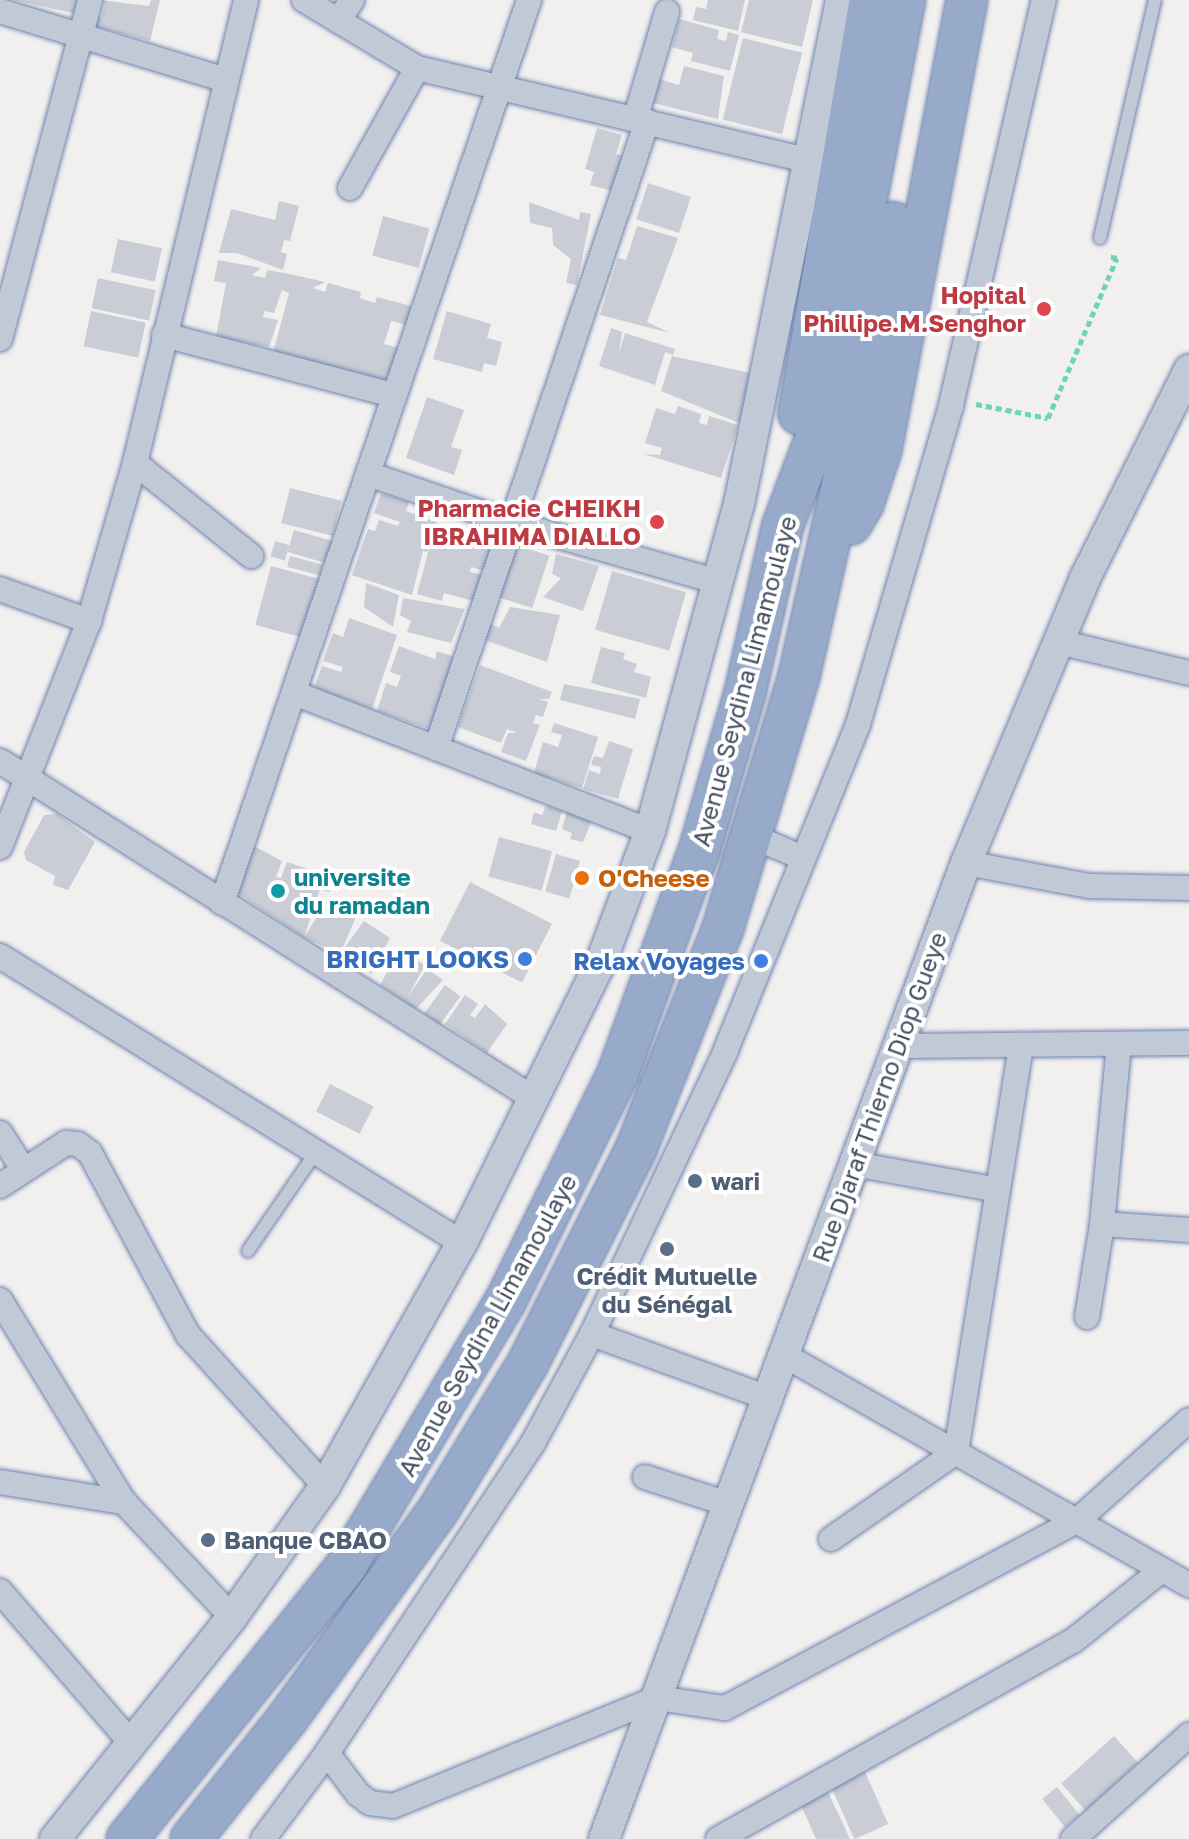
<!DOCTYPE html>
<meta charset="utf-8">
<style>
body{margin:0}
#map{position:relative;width:1189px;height:1839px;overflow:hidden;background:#f2efef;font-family:"Golos Text",sans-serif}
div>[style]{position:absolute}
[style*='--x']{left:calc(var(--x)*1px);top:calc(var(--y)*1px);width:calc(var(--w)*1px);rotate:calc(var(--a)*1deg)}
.building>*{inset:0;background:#cacdd5;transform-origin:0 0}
.path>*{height:5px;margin-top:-2.5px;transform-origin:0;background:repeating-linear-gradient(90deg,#6dd6af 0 6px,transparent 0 10px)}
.roads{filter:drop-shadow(0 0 2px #6d84af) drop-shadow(0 0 2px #6d84af)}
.service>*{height:12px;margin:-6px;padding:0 6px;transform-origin:6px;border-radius:6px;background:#c1c9d6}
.minor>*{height:24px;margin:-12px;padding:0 12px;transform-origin:12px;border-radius:12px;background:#c1c9d6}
.tertiary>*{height:30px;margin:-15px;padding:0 15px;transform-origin:15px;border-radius:15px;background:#c1c9d6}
.trunk>*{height:40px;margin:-20px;padding:0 20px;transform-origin:20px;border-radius:20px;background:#97aaca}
.dots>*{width:22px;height:22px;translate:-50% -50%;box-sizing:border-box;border:4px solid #fff;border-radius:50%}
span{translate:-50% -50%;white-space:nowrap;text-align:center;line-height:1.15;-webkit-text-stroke:8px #fff;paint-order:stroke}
.health-label{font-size:24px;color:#be3a42;font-weight:700}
.right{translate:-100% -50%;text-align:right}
.street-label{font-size:24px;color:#454f5f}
.culture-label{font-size:24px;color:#0d838f;font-weight:700}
.left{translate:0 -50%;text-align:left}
.food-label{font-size:24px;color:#c56008;font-weight:700}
.shop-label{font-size:24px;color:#366cbe;font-weight:700}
.service-label{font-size:24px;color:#4e5e75;font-weight:700}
</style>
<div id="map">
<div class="building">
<div style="clip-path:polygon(14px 0,80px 0,77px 14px)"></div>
<div style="clip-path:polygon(100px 0,149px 6px,151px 0,160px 0,150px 41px,94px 26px,96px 16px,101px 17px,105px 4px)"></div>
<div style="clip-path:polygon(708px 0,745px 0,738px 31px,693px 20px,696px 7px,706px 9px)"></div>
<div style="clip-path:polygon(749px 0,813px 0,802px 47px,741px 32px)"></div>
<div style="clip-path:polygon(679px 19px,719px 30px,717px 39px,726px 41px,728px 32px,739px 35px,730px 71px,691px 61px,693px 53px,672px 47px)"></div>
<div style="left:743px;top:38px;width:61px;height:84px;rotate:14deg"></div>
<div style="clip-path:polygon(684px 66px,724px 76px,718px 119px,653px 103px,659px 79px,679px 85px)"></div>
<div style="clip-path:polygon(597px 128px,622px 135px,616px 154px,630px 158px,620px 193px,590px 185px,594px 172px,585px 169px)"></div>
<div style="left:648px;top:183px;width:45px;height:38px;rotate:18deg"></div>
<div style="clip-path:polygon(279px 201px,299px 206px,290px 241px,284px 240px,281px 252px,287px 254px,283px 270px,237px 253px,219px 253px,231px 209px,275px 220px)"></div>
<div style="clip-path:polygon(529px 202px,579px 220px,580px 212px,591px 214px,577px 285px,566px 283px,571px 259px,553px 245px,552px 228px,530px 223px)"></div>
<div style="left:383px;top:216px;width:48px;height:41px;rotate:15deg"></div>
<div style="clip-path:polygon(637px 226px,678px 238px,647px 322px,670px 333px,600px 315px,618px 258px,626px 260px)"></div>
<div style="left:118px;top:239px;width:45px;height:34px;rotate:12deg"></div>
<div style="clip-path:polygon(218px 260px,261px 268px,252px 275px,265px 278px,267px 270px,285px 273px,325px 282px,313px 288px,325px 292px,328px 283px,361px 292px,360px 298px,375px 303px,377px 297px,411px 306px,406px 325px,391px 321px,384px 344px,399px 348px,389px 385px,273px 353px,289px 293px,282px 290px,274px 313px,264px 311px,263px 317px,278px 320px,269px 347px,216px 337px,226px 283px,214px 281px)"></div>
<div style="left:98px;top:278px;width:59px;height:31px;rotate:12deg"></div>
<div style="left:91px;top:311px;width:56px;height:36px;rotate:12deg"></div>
<div style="clip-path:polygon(447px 311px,491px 324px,487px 338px,502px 342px,496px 366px,484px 363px,482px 372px,433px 359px)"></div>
<div style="clip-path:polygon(611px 328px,622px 332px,619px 353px,625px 333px,675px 349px,673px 355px,665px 352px,655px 385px,599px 366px)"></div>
<div style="clip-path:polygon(672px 356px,755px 374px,739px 423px,661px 391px)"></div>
<div style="clip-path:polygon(427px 397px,464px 410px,451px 447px,462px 450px,454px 475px,406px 458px)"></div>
<div style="clip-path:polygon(678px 406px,701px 414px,699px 423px,707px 425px,709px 416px,738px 425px,721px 478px,644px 454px,660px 455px,662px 448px,645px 443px,656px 408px,675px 414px)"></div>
<div style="left:290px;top:488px;width:53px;height:36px;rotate:14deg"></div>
<div style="clip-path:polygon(381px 493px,409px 502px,406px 511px,437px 522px,435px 528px,456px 534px,458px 527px,498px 539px,489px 572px,471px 567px,470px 572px,487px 576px,480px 603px,444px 593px,442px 601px,417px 594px,433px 534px,427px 552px,423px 551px,412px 595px,352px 575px,368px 529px,375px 531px,379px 520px,398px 526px,400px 522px,374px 513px)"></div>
<div style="left:294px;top:530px;width:41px;height:23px;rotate:16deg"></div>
<div style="left:275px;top:541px;width:15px;height:16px;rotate:16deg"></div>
<div style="left:516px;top:545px;width:35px;height:55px;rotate:18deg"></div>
<div style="clip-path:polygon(556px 554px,599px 566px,583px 611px,543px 597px,561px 578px,552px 574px)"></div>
<div style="left:290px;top:556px;width:34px;height:11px;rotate:15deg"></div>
<div style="left:271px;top:566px;width:50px;height:61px;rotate:15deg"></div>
<div style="left:612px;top:571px;width:77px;height:61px;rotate:16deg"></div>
<div style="clip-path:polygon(366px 583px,399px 595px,393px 627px,364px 607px)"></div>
<div style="clip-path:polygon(403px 598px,465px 609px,451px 643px,407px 632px,411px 621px,400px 615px)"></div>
<div style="clip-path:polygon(510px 607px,560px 615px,547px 662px,482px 639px,489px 623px,499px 628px)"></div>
<div style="clip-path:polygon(349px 618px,397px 635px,372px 709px,314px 688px,322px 666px,341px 672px,343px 667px,323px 661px,333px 633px,343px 637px)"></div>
<div style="clip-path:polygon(399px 646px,435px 659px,437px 651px,460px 659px,435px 731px,377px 711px,386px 683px,397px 687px,401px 676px,390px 672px)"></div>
<div style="clip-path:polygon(601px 647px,625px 653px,623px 659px,637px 664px,634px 672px,651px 677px,646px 698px,591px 683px)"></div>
<div style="clip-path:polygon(480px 665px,552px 692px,549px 699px,539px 699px,548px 702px,543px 717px,536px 715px,533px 723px,540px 725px,526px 761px,501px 752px,508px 733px,517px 733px,507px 729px,501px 743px,458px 727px)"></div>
<div style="clip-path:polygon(564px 684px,640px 699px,635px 719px,560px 700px)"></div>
<div style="clip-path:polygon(554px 723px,598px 737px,582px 788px,534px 773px,543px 742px,558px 747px,562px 735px,551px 732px)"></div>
<div style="clip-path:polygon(609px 741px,633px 749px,618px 799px,583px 789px,589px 770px,600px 774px,601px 767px,591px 765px,594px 756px,603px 758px)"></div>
<div style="clip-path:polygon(546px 806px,562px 811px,556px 831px,531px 824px,534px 812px,542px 815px)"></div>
<div style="clip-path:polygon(568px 808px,592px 820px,583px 842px,570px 839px,572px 833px,562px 829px)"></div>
<div style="clip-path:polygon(57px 814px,95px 842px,68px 890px,53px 885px,55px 876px,26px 860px,24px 852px,44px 815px)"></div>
<div style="left:499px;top:837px;width:55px;height:41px;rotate:15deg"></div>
<div style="clip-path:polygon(254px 846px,282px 861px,276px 877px,281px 878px,287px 862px,334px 878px,329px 892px,320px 889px,304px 937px,237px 893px)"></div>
<div style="left:556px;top:854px;width:25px;height:39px;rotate:16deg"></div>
<div style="left:470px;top:882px;width:92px;height:66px;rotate:27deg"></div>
<div style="clip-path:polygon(327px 901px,356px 917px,340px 954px,304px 937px)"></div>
<div style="clip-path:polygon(364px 921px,390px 938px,371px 974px,340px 954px)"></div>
<div style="clip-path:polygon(399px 950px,425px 965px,407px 998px,427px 969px,443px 980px,416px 1009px,380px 985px)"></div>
<div style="left:445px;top:985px;width:19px;height:35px;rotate:36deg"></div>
<div style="clip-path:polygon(465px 995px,478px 1004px,470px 1015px,475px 1018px,485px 1004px,507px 1024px,487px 1053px,445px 1024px)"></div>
<div style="left:330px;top:1084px;width:49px;height:31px;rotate:27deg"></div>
<div style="left:1114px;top:1736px;width:36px;height:71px;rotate:48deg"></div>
<div style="left:865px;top:1772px;width:57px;height:37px;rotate:66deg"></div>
<div style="left:1057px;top:1787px;width:36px;height:19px;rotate:51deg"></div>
<div style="clip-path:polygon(828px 1792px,850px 1839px,816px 1839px,801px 1805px)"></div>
</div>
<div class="path">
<div style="--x:976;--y:404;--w:73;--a:11"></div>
<div style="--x:1048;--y:418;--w:174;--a:-66.7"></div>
<div style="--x:1117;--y:258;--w:10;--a:-169"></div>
</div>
<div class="roads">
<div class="service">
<div style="--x:1100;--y:238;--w:244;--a:-77"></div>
<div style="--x:248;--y:1251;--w:120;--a:-55.5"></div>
</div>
<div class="minor">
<div style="--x:304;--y:0;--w:132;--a:31"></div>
<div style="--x:417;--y:68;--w:401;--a:13.3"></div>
<div style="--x:0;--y:11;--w:236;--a:17"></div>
<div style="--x:338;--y:21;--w:25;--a:-56"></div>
<div style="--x:635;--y:120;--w:113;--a:-73.5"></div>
<div style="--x:350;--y:188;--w:137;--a:-60.8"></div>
<div style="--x:164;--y:335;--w:237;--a:14.7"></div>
<div style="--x:0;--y:339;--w:351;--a:-75.1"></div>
<div style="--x:135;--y:463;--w:149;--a:38.7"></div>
<div style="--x:368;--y:474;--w:152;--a:18.8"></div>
<div style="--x:512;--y:523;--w:215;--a:15.9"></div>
<div style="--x:0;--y:589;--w:95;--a:19.8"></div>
<div style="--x:1059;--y:642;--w:134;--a:13.4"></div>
<div style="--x:294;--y:693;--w:382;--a:21.2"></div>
<div style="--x:436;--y:748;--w:661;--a:-71.37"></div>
<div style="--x:0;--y:761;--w:634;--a:32.31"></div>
<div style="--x:752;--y:836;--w:56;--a:23.3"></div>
<div style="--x:0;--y:847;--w:243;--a:-68.5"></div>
<div style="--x:89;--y:621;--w:165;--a:-73.8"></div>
<div style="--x:135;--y:463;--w:476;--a:-76.5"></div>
<div style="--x:966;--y:863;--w:125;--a:10.6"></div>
<div style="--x:1089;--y:886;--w:100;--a:1.1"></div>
<div style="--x:222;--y:903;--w:954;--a:-71.22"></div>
<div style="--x:0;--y:956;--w:544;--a:31.85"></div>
<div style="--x:898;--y:1046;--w:291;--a:-0.6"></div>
<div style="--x:0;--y:1133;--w:43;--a:57.4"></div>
<div style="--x:854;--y:1164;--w:146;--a:10.2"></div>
<div style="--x:0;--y:1186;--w:79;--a:-33.1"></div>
<div style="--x:66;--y:1143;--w:12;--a:5"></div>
<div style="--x:78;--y:1144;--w:15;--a:37"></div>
<div style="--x:90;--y:1153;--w:207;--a:61.7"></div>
<div style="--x:188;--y:1335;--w:204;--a:47.8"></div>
<div style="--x:1102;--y:1224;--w:87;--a:3.9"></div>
<div style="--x:0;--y:1300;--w:237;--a:58.5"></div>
<div style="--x:124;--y:1502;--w:158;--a:46.8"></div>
<div style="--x:1087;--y:1317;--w:94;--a:-80.8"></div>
<div style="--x:1102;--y:1224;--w:180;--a:-84.6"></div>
<div style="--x:592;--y:1334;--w:187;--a:20"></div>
<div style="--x:784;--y:1355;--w:466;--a:29.6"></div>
<div style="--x:645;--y:1477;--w:87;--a:18"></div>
<div style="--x:0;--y:1482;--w:126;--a:9.2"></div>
<div style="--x:831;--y:1539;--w:152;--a:-34.8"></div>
<div style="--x:956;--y:1452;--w:409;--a:-80.9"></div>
<div style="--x:0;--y:1591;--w:203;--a:49.2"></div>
<div style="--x:327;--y:1753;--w:51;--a:52.9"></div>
<div style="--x:358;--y:1794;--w:15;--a:37"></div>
<div style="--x:370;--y:1803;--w:23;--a:7"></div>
<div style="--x:393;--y:1806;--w:285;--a:-22.2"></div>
<div style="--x:657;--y:1698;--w:69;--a:8.4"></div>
<div style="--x:725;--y:1708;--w:400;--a:-28"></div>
<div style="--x:1078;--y:1520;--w:149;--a:-42"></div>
<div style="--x:263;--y:1839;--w:107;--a:-53.3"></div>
<div style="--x:327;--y:1753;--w:372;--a:-56.4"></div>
<div style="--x:533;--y:1443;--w:124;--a:-61.6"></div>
<div style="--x:592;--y:1334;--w:312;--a:-64.7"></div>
<div style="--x:725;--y:1052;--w:354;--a:-67.9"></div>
<div style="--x:858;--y:724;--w:332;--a:-73.7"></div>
<div style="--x:951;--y:405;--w:416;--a:-77.1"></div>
<div style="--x:718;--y:1839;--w:406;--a:-29.2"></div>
<div style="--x:1073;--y:1641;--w:114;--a:-38.6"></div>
<div style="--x:1073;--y:1839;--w:156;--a:-41.9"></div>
</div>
<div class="tertiary">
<div style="--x:55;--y:1839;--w:284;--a:-51.4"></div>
<div style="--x:232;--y:1617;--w:161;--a:-54.6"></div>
<div style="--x:325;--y:1486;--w:279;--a:-60.6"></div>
<div style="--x:462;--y:1243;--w:313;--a:-63.7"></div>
<div style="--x:601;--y:962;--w:140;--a:-69.5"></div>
<div style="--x:650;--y:831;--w:339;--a:-74.8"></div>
<div style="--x:739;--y:504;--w:514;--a:-78.56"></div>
<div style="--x:604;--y:1839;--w:1041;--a:-69.65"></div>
<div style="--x:966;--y:863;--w:309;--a:-67.3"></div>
<div style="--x:1085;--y:578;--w:233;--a:-63.4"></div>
</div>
<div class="trunk">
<div style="--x:799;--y:414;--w:420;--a:-80.3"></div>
<div style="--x:851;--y:524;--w:23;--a:-59"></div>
<div style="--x:863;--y:504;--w:57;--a:-71.6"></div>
<div style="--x:881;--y:450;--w:458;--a:-79.2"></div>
<div style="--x:127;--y:1839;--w:348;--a:-51.2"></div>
<div style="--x:345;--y:1568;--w:310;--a:-59"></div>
<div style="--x:505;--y:1302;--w:255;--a:-63.7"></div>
<div style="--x:618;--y:1073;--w:236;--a:-70"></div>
<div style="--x:699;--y:851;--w:165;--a:-73.8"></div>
<div style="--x:745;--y:693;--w:172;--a:-77.3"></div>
<div style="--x:783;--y:525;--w:119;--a:-69.3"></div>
<div style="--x:825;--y:414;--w:422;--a:-79.1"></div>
<div style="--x:191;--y:1839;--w:154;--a:-51.3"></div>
<div style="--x:287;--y:1719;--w:259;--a:-54.1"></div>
<div style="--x:439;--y:1509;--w:171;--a:-58.6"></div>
<div style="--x:528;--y:1363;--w:240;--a:-63.2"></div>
<div style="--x:636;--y:1149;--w:238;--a:-68.5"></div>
<div style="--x:723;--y:928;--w:263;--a:-73.2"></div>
<div style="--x:799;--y:676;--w:254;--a:-77.3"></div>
<div style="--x:855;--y:428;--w:209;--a:-79.5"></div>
</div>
</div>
<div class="dots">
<div style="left:1044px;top:309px;background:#e0444e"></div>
<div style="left:657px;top:522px;background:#e0444e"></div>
<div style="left:582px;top:878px;background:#e8710a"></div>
<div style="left:278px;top:891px;background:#0f9aa8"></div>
<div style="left:525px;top:959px;background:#3f7fe0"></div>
<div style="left:761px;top:961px;background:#3f7fe0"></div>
<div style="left:695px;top:1181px;background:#5c6f8a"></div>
<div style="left:667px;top:1249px;background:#5c6f8a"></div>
<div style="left:208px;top:1540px;background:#5c6f8a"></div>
</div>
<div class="health-label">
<span class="right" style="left:1026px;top:309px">Hopital<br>Phillipe.M.Senghor</span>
<span class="right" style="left:641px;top:522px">Pharmacie CHEIKH<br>IBRAHIMA DIALLO</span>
</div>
<div class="street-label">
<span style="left:744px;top:681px;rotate:-75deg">Avenue Seydina Limamoulaye</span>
<span style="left:879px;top:1097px;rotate:-70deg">Rue Djaraf Thierno Diop Gueye</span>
<span style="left:487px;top:1325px;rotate:-61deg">Avenue Seydina Limamoulaye</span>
</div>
<div class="culture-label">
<span class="left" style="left:294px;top:891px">universite<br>du ramadan</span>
</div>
<div class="food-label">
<span class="left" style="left:598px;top:878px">O'Cheese</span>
</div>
<div class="shop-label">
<span class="right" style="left:509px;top:959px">BRIGHT LOOKS</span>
<span class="right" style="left:745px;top:961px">Relax Voyages</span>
</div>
<div class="service-label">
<span class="left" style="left:711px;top:1181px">wari</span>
<span style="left:667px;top:1290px">Crédit Mutuelle<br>du Sénégal</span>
<span class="left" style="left:224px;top:1540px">Banque CBAO</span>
</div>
</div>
